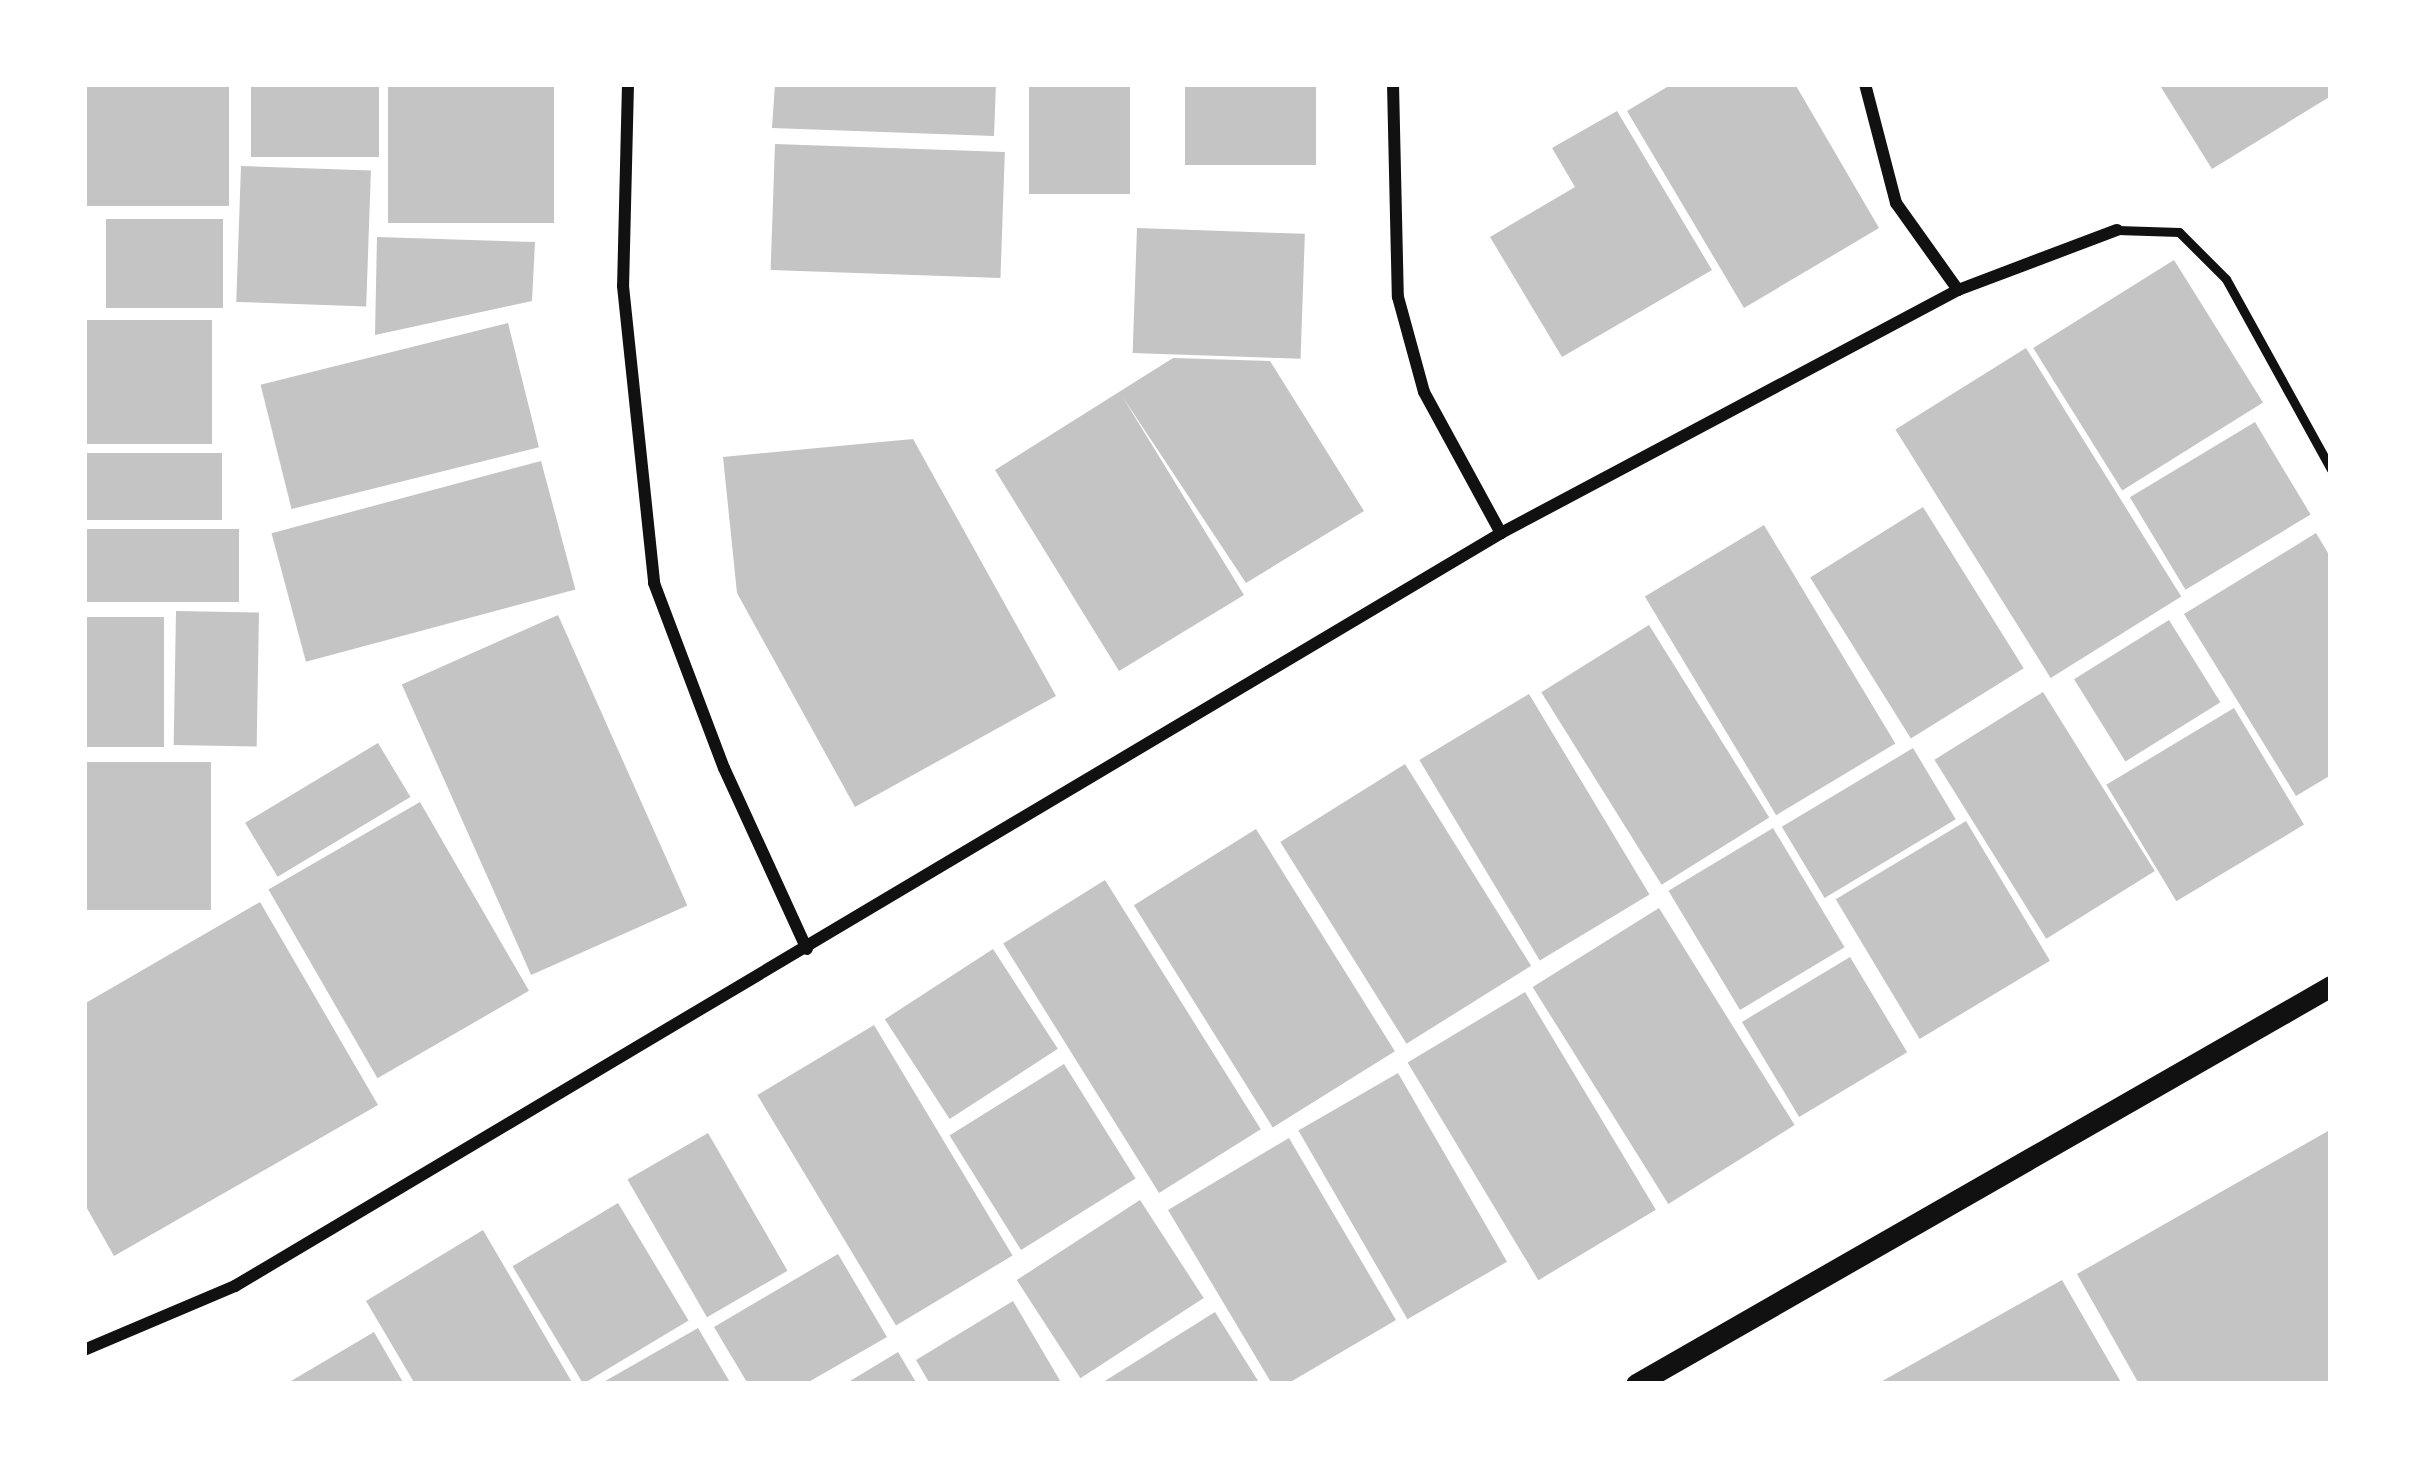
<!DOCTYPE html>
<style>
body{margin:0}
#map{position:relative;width:2415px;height:1468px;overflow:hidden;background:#fff;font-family:"DM Sans",sans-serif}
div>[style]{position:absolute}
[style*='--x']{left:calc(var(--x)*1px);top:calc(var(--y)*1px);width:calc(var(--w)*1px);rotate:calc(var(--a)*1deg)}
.building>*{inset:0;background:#c4c4c4;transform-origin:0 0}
.service>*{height:9px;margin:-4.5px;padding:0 4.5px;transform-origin:4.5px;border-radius:4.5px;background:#111}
.minor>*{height:12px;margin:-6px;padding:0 6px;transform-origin:6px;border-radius:6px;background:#111}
.tertiary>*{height:21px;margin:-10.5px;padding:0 10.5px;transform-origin:10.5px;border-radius:10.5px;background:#111}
span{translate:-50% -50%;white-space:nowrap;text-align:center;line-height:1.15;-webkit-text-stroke:9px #fff;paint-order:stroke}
.frame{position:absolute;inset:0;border:87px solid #fff;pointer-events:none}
</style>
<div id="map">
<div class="building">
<div style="left:84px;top:84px;width:145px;height:122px"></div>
<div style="left:251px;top:84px;width:128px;height:73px"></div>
<div style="left:388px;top:84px;width:166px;height:139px"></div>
<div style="clip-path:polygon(775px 84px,996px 84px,994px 136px,772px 128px)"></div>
<div style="left:1029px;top:84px;width:101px;height:110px"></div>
<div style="left:1185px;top:84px;width:131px;height:81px"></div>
<div style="clip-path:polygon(1672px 84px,1795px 84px,1879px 228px,1744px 308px,1627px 111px)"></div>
<div style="clip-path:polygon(2159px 84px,2331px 84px,2331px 96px,2212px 169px)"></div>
<div style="clip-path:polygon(1617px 111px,1712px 270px,1562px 357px,1490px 237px,1575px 187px,1552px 148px)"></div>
<div style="left:775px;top:144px;width:230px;height:126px;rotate:2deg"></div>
<div style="left:241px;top:166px;width:130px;height:136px;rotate:2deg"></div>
<div style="left:106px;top:219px;width:117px;height:89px"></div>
<div style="left:1137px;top:228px;width:168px;height:125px;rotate:2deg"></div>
<div style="clip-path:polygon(377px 237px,535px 242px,532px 301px,375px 335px)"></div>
<div style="left:2174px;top:260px;width:168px;height:166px;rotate:58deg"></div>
<div style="left:84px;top:320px;width:128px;height:124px"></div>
<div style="left:508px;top:323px;width:128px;height:255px;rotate:76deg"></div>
<div style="left:2026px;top:348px;width:293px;height:154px;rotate:58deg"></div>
<div style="clip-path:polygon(1173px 358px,1270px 361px,1364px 511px,1246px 583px,1122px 396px,1244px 595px,1119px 671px,995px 470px)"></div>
<div style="left:2255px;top:422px;width:108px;height:146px;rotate:59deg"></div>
<div style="clip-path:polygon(913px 439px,1056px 696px,855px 807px,737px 593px,723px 457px)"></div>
<div style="left:84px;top:453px;width:138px;height:67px"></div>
<div style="left:541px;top:461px;width:133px;height:279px;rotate:75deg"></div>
<div style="left:1923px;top:507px;width:190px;height:133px;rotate:58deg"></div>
<div style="left:1764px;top:525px;width:255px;height:139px;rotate:59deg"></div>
<div style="left:84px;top:529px;width:155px;height:73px"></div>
<div style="clip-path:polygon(2316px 533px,2331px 558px,2331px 775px,2296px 796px,2184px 614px)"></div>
<div style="left:176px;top:611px;width:83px;height:134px;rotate:1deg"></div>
<div style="left:558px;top:615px;width:318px;height:171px;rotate:66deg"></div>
<div style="left:84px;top:617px;width:80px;height:130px"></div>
<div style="left:2169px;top:620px;width:97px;height:112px;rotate:58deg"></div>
<div style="left:1649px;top:625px;width:227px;height:127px;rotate:58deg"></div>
<div style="left:2043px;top:692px;width:211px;height:128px;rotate:58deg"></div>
<div style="left:1529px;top:694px;width:234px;height:128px;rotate:59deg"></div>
<div style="left:2234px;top:708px;width:136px;height:149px;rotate:59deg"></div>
<div style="left:378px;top:743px;width:63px;height:155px;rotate:59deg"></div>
<div style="left:1913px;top:748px;width:83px;height:153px;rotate:59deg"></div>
<div style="left:84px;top:762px;width:127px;height:148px"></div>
<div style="left:1405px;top:764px;width:238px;height:147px;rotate:58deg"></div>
<div style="left:420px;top:802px;width:218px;height:175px;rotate:60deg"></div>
<div style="left:1966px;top:821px;width:163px;height:152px;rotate:59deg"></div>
<div style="left:1773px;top:828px;width:139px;height:122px;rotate:59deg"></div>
<div style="left:1256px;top:829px;width:262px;height:144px;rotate:58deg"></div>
<div style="left:1105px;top:880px;width:294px;height:120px;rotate:58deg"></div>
<div style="clip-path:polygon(260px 902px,378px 1105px,114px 1256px,84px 1203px,84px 1004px)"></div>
<div style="left:1659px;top:908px;width:256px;height:149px;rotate:58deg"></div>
<div style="left:993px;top:949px;width:119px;height:129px;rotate:57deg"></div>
<div style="left:1850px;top:957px;width:111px;height:126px;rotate:59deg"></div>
<div style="left:1525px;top:992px;width:254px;height:137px;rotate:59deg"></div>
<div style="left:874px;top:1025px;width:269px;height:136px;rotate:59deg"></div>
<div style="left:1064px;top:1064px;width:135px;height:135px;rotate:58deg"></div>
<div style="left:1398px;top:1073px;width:218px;height:115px;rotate:60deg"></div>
<div style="clip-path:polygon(2328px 1131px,2331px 1384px,2139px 1384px,2077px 1274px)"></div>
<div style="left:708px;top:1133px;width:159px;height:93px;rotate:60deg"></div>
<div style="clip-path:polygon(1289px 1138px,1396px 1320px,1287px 1384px,1272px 1384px,1168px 1210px)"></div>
<div style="left:1140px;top:1200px;width:117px;height:147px;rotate:57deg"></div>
<div style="left:618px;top:1203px;width:137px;height:123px;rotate:59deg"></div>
<div style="clip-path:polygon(483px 1230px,573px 1384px,415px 1384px,366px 1301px)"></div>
<div style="clip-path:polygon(838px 1254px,887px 1337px,805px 1384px,748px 1384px,714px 1327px)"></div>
<div style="clip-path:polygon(2062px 1280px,2122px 1384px,1877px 1384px)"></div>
<div style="clip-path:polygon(1013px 1301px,1062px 1384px,930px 1384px,916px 1360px)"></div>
<div style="clip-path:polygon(1215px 1312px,1260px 1384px,1100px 1384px)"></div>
<div style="clip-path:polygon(698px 1328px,731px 1384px,600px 1384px)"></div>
<div style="clip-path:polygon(374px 1332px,404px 1384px,286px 1384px)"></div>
<div style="clip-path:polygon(898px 1352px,917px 1384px,845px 1384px)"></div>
</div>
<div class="service">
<div style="--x:2117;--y:230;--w:62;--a:1.8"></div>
<div style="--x:2179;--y:232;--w:66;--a:45"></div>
<div style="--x:2226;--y:279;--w:217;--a:61.1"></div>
</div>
<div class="minor">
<div style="--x:628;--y:84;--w:202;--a:91.4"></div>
<div style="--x:623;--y:286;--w:299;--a:84"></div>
<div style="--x:654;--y:583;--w:198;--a:69.3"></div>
<div style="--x:724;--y:768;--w:199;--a:65.4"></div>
<div style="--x:1393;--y:84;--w:213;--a:88.7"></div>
<div style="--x:1398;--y:297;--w:98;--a:74.7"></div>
<div style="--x:1424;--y:392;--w:161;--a:61.4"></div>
<div style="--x:1865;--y:84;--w:123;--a:75.4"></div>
<div style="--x:1896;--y:203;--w:107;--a:54.5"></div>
<div style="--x:84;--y:1350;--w:164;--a:-23"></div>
<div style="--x:235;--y:1286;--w:1473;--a:-30.74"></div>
<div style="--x:1501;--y:533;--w:518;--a:-28"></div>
<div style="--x:1958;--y:290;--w:170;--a:-20.7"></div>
</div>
<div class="tertiary">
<div style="--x:1636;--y:1384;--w:801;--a:-29.8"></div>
</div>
<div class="frame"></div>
</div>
